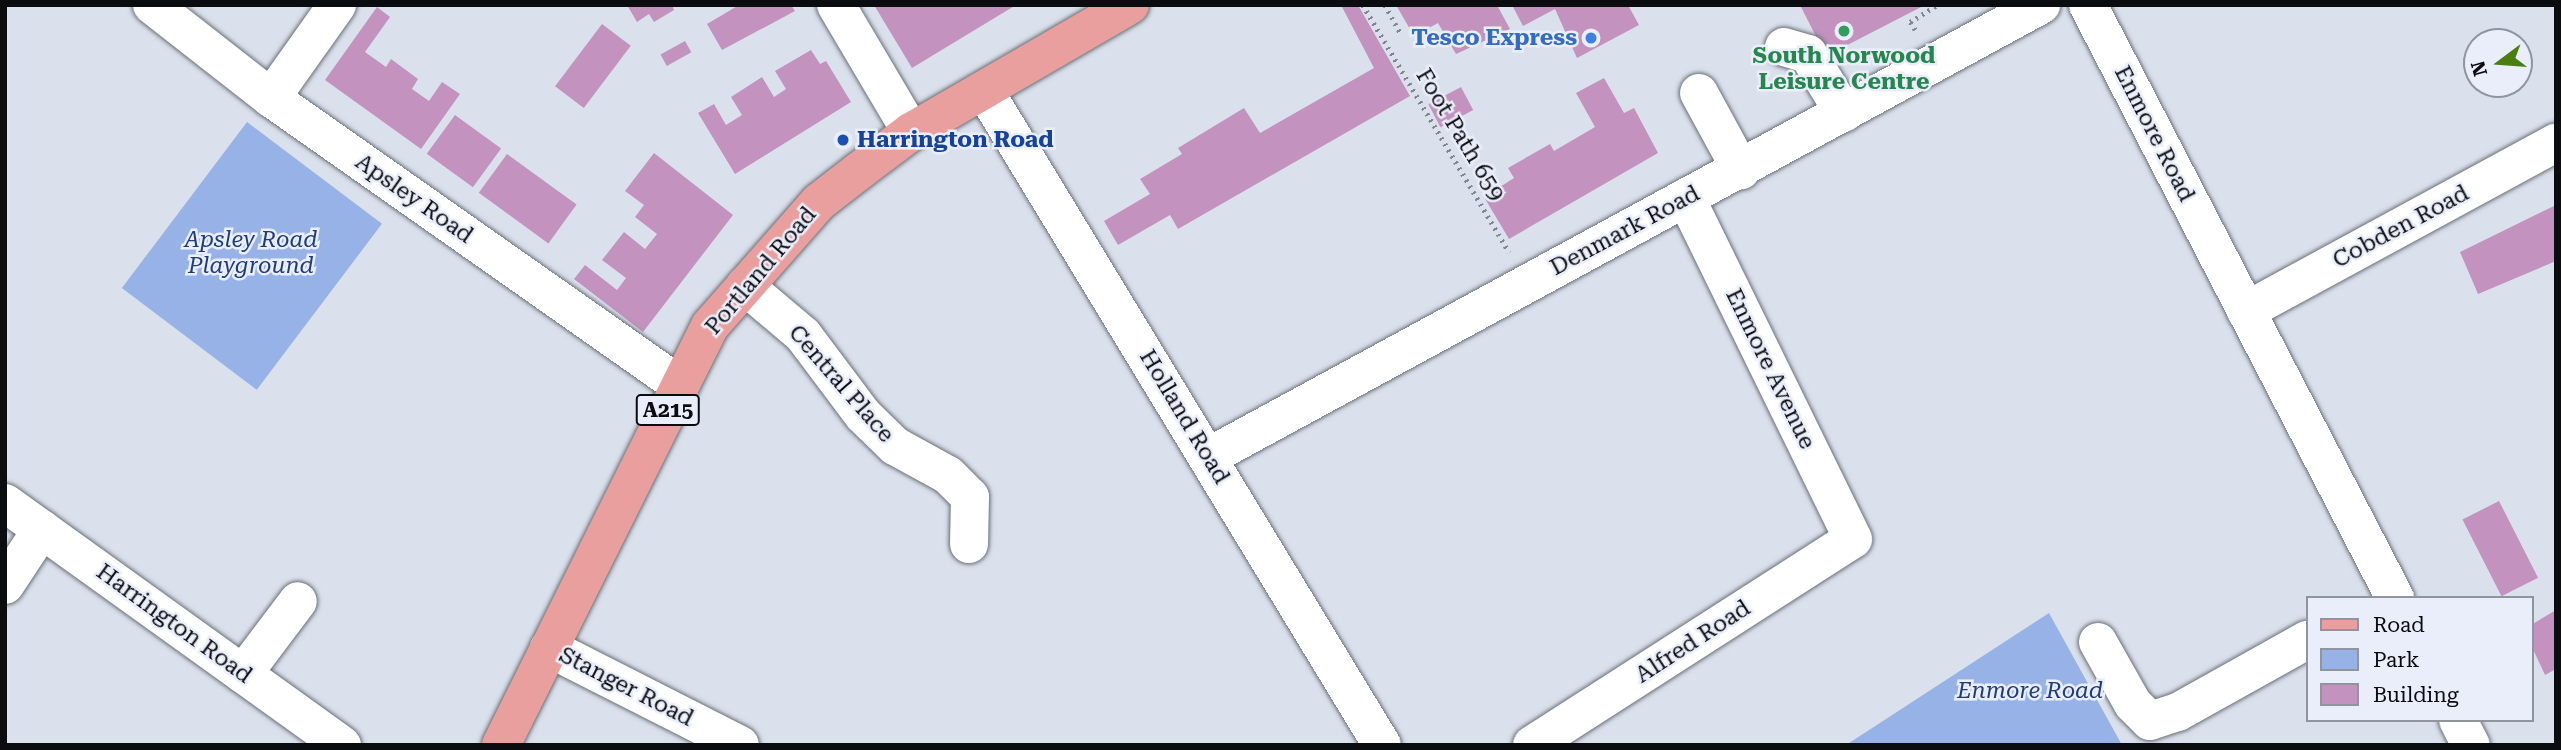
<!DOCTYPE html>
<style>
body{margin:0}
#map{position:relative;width:2561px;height:750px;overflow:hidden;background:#dbe1ec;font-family:"Roboto Serif",serif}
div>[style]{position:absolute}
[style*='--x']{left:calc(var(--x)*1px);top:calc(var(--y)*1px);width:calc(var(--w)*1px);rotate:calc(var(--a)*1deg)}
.green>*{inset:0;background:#96b2e6;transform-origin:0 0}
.building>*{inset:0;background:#c392be;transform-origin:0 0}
.path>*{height:4.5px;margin-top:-2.25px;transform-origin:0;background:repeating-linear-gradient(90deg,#81858d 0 2px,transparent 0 7px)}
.roads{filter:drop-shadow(0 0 2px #6a6f79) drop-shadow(0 0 2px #6a6f79)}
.minor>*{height:38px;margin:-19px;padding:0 19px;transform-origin:19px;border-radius:19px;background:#fff}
.major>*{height:38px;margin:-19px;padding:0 19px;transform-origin:19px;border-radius:19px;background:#e99f9d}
.dots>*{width:19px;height:19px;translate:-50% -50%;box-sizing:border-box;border:4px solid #e9eefa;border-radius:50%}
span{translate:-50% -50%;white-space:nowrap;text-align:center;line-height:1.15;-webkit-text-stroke:5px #e9eefa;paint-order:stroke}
.shield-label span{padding:2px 5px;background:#e9eefa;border:2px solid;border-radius:5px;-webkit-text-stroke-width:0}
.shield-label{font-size:21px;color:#0b0c10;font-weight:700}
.shop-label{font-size:23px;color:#366cbe;font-weight:700}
.right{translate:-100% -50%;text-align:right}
.leisure-label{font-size:23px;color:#27864d;font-weight:700}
.street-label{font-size:23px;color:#0b0c10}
.transit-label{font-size:23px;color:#164399;font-weight:700}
.left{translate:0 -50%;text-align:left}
.park-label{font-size:23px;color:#1f3c7b;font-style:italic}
.frame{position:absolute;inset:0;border:7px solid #0b0c10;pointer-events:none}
.legend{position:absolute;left:2306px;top:596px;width:228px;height:126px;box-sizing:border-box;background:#e9eefa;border:2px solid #90949c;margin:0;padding:9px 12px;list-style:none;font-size:21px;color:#0b0c10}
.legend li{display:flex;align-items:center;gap:14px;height:35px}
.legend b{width:35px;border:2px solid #90949c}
.north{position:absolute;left:2463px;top:28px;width:70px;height:70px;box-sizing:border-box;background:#e9eefa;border:2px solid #90949c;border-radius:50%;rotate:254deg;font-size:19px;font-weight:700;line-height:28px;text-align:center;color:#0b0c10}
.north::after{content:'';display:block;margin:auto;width:24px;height:32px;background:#4a7e11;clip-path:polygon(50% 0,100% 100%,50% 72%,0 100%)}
</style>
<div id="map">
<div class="green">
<div style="left:247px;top:122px;width:169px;height:208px;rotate:37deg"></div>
<div style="clip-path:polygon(2049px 613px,2122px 745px,1846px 745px)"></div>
</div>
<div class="building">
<div style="clip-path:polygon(627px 5px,672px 5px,674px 10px,654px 22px,649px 14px,637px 22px)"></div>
<div style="clip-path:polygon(739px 5px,791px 5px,795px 11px,722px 50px,707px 24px)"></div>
<div style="clip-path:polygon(874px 5px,1016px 5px,912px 68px)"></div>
<div style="clip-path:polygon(1341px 5px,1358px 5px,1410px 96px,1178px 229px,1170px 215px,1118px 245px,1104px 221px,1150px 194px,1140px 179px,1182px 154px,1178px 148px,1244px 108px,1260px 133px,1374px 68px)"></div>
<div style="clip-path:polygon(1396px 5px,1497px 5px,1510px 29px,1456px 54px,1438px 23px,1414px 36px)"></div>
<div style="clip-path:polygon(1512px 5px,1628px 5px,1639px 25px,1577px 58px,1555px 9px,1523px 26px)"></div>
<div style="clip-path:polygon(1800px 5px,1925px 5px,1826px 56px)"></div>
<div style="clip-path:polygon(377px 7px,390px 17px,365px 52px,386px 67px,391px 59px,418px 79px,412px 89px,429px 101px,442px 82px,460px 94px,421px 149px,325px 80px)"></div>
<div style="left:602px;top:24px;width:36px;height:78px;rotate:37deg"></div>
<div style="left:685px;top:41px;width:13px;height:28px;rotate:61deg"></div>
<div style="clip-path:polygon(811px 50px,820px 64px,826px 61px,851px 102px,735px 174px,698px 113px,714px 104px,726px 125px,742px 115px,731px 97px,762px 77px,774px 97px,786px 89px,775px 71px)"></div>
<div style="clip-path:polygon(1604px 78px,1624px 113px,1634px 108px,1658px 153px,1509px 239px,1484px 197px,1514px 178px,1508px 168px,1550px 144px,1554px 151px,1595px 127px,1576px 93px)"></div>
<div style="left:1461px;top:87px;width:26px;height:37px;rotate:62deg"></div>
<div style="left:455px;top:115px;width:57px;height:48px;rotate:36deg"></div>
<div style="clip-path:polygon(654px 153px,733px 215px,643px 332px,574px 279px,585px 265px,617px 290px,626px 278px,602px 260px,624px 232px,645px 249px,657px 234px,635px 217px,644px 205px,625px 191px)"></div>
<div style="left:507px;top:154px;width:86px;height:48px;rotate:36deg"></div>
<div style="clip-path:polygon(2556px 205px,2556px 261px,2478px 294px,2460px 252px)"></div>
<div style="left:2499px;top:501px;width:86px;height:41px;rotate:63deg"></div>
<div style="clip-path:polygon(2556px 610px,2556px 669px,2545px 675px,2531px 645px,2531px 625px)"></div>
</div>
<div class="path">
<div style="--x:1363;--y:5;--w:287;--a:59.4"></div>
<div style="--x:1385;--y:5;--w:31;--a:61"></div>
<div style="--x:1915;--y:30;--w:9;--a:-122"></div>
<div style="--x:1910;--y:22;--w:32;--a:-32"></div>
</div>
<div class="roads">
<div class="minor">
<div style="--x:152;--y:5;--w:151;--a:38"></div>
<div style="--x:271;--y:98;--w:500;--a:35.1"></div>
<div style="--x:836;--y:5;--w:147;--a:59.4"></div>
<div style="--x:2088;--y:5;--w:668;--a:62.63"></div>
<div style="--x:1784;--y:47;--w:25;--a:16"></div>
<div style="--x:1808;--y:54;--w:69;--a:58.6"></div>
<div style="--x:984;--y:90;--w:766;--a:58.72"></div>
<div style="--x:1699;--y:93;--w:88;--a:61.4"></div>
<div style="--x:271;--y:98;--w:114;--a:-54.6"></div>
<div style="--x:745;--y:286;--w:76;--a:40.2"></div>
<div style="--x:803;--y:335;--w:100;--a:53.1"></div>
<div style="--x:863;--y:415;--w:45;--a:44.1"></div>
<div style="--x:895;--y:446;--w:60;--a:28.7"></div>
<div style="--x:948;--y:475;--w:31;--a:45"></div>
<div style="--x:970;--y:497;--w:47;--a:91.2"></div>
<div style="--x:2246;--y:311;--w:353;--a:-28.5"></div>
<div style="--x:1208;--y:457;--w:948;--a:-28.49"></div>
<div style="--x:5;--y:503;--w:415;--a:35.7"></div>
<div style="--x:5;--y:585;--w:67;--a:-56.5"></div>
<div style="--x:2098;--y:642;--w:71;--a:60.6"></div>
<div style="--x:2133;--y:704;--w:24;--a:45"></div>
<div style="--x:2150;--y:721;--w:29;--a:-18"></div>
<div style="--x:2178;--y:712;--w:148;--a:-29.2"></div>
<div style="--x:549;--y:648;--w:214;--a:26.9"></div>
<div style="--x:243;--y:674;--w:91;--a:-53"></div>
<div style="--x:2458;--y:720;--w:28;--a:63"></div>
<div style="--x:1532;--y:745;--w:381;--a:-32.7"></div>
<div style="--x:1853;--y:539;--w:380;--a:-116.1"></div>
</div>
<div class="major">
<div style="--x:501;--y:745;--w:468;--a:-63.5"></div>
<div style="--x:710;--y:326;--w:165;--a:-48.7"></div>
<div style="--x:819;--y:202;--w:51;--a:-37.8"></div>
<div style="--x:859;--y:171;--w:65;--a:-36.9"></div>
<div style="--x:911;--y:132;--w:253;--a:-30.1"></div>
</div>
</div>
<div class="dots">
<div style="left:1844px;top:31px;background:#2e9e5b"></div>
<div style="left:1591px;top:38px;background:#3f7fe0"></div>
<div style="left:843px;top:140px;background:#1a4fb4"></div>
</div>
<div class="shield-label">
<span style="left:668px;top:410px">A215</span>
</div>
<div class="shop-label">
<span class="right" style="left:1577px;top:38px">Tesco Express</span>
</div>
<div class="leisure-label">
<span style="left:1844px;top:69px">South Norwood<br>Leisure Centre</span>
</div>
<div class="street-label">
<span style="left:2154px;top:134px;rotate:63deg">Enmore Road</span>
<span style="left:1460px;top:135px;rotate:59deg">Foot Path 659</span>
<span style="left:414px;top:199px;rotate:35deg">Apsley Road</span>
<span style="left:2401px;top:227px;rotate:-28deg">Cobden Road</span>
<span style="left:1625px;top:231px;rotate:-28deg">Denmark Road</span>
<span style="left:761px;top:271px;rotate:-50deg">Portland Road</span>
<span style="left:1770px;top:369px;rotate:64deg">Enmore Avenue</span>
<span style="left:841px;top:384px;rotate:49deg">Central Place</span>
<span style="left:1184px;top:417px;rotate:59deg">Holland Road</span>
<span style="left:174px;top:624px;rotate:36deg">Harrington Road</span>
<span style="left:1693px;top:642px;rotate:-33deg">Alfred Road</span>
<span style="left:626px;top:687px;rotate:27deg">Stanger Road</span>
</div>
<div class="transit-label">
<span class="left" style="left:857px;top:140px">Harrington Road</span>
</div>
<div class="park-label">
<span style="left:251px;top:253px">Apsley Road<br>Playground</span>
<span style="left:2030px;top:691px">Enmore Road</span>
</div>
<div class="frame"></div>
<ul class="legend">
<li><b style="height:9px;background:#e99f9d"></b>Road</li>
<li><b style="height:19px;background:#96b2e6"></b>Park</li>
<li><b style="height:19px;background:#c392be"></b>Building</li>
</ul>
<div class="north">N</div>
</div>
